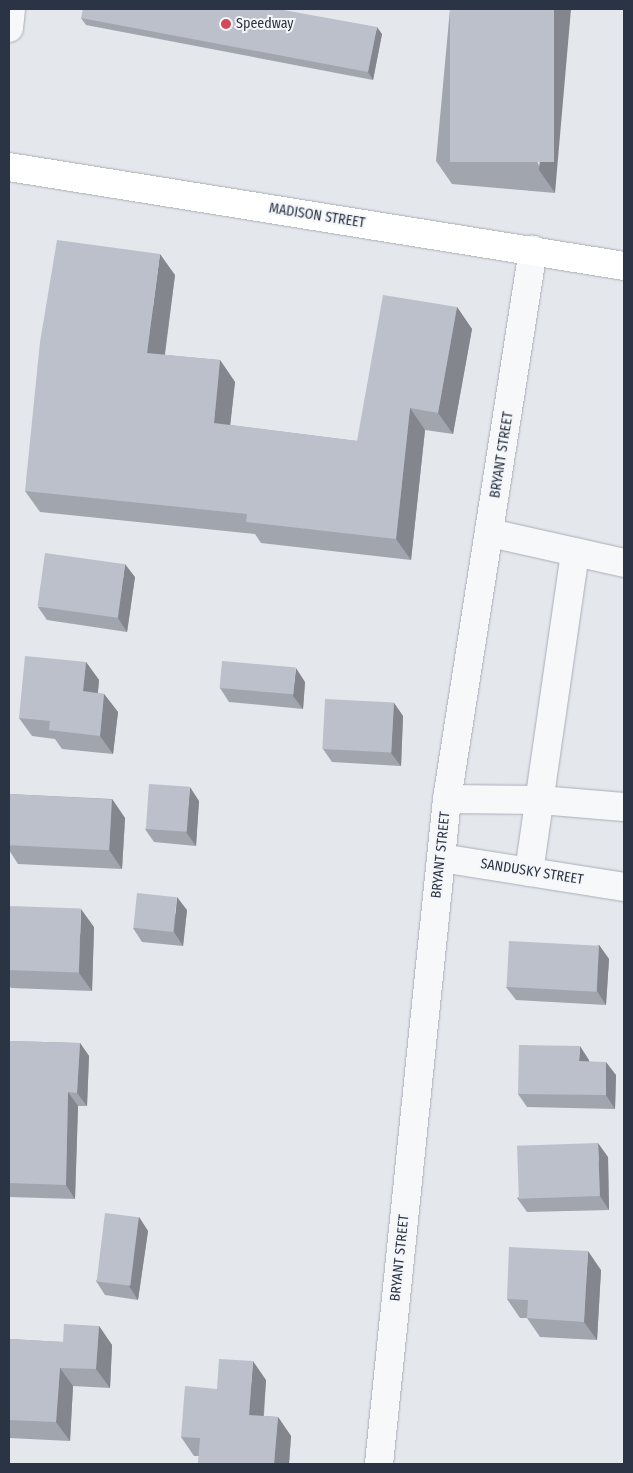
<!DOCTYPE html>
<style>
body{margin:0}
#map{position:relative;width:633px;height:1473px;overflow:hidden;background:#e4e7ec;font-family:"Fira Sans Condensed",sans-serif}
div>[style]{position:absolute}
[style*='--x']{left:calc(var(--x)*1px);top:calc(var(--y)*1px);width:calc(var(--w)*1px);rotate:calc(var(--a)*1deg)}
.roads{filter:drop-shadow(0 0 1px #a9aeb7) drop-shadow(0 0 1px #a9aeb7)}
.minor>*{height:28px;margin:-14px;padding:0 14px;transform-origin:14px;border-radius:14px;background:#f7f8fa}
.major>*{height:28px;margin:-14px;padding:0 14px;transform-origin:14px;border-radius:14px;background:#fff}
.wall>*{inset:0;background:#a1a5ae}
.shaded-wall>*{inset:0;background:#83868d}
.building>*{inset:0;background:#bbc0ca;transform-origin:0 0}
.dots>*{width:14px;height:14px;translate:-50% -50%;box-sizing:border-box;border:2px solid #f4f6f9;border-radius:50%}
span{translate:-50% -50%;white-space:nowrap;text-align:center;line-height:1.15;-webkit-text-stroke:4px #f4f6f9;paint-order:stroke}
.poi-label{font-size:14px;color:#2b3445}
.left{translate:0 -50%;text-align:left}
.street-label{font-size:14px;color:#2b3445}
.frame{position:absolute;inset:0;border:10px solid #2b3445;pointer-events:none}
</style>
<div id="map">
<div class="roads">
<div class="minor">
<div style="--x:9;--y:28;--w:19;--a:-84"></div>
<div style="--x:490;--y:533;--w:137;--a:12.6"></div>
<div style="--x:447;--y:799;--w:93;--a:0.6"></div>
<div style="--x:540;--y:800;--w:84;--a:4.8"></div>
<div style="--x:441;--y:858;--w:185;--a:9"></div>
<div style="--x:529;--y:872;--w:323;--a:-81.8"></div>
<div style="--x:379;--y:1464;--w:668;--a:-84.16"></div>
<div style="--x:447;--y:799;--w:556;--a:-81.1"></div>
</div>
<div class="major">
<div style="--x:9;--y:167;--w:623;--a:9.14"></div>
</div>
</div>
<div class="wall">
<div style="clip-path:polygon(450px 9px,555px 193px,452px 184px,436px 161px)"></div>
<div style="clip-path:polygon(81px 18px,382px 34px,373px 80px,86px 25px)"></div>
<div style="clip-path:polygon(175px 275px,165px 355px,220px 360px,235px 382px,230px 425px,357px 441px,457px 307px,472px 329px,453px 434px,425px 430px,411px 560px,261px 543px,255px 534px,40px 512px,25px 491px)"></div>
<div style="clip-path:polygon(135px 577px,127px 632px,47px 620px,38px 607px)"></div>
<div style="clip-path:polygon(86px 662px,99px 680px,98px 693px,104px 694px,118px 712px,113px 754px,62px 749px,55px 739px,32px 736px,19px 718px)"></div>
<div style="clip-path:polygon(305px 682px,303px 709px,229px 702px,220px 688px)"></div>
<div style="clip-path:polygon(394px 703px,403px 716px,401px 766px,332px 762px,323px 749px)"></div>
<div style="clip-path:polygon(9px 794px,112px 799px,125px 818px,122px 869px,18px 864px,9px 850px)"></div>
<div style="clip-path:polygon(199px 801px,196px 846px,154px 842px,145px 829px)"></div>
<div style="clip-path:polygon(187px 910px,183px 946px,142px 942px,133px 928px)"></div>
<div style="clip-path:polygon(94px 927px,92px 991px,11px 988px,9px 985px,9px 970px)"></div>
<div style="clip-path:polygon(599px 945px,609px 959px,606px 1005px,516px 1000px,506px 987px)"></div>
<div style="clip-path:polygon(9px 1041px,80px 1043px,89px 1056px,87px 1106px,78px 1106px,75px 1199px,9px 1197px)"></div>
<div style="clip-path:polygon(589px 1060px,589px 1061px,616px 1075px,615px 1109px,527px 1107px,518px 1094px)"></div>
<div style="clip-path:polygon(608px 1157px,609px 1210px,527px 1212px,517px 1198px)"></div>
<div style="clip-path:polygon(139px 1217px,148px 1231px,138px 1300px,105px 1295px,96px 1281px)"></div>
<div style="clip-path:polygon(601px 1270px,597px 1340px,540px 1337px,527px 1318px,520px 1318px,507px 1299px)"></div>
<div style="clip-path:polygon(99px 1326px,112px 1345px,110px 1388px,73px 1386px,70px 1441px,9px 1438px,9px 1339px,63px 1342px)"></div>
<div style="clip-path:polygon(266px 1380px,264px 1416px,278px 1417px,291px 1436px,289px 1464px,198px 1464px,199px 1456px,194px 1456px,181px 1437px,217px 1389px)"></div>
</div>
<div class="shaded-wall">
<div style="clip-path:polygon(554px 9px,571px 9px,555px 193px,539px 170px)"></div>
<div style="clip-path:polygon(377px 27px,382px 34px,373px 80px,368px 72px)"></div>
<div style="clip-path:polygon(160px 254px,175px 275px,162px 374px,147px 353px)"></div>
<div style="clip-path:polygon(457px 307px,472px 329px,453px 434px,438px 413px)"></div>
<div style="clip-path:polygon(220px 360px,235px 382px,228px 445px,214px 423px)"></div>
<div style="clip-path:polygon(410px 408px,425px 430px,411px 560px,396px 539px)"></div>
<div style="clip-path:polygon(125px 564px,135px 577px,127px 632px,118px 618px)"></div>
<div style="clip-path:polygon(86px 662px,99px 680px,96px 710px,83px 691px)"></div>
<div style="clip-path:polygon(296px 668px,305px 682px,303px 709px,293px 696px)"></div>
<div style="clip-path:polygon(104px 694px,118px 712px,113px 754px,100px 736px)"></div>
<div style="clip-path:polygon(394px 703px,403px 716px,401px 766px,391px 753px)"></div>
<div style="clip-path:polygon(190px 787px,199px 801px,196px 846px,186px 832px)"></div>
<div style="clip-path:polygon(112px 799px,125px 818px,122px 869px,109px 850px)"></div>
<div style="clip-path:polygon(177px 897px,187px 910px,183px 946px,174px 932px)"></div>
<div style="clip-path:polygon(81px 909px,94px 927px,92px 991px,79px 973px)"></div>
<div style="clip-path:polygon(599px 945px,609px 959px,606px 1005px,597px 991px)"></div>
<div style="clip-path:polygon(80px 1043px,89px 1056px,87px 1106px,77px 1093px)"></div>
<div style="clip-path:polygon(580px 1046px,589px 1060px,589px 1075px,579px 1061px)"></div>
<div style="clip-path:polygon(606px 1062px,616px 1075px,615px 1109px,606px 1095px)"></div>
<div style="clip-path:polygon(68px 1092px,78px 1106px,75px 1199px,66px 1185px)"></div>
<div style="clip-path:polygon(598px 1143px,608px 1157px,609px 1210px,600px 1196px)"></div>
<div style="clip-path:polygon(139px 1217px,148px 1231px,138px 1300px,129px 1286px)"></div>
<div style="clip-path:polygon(588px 1251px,601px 1270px,597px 1340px,584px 1322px)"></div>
<div style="clip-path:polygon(99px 1326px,112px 1345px,110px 1388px,96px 1369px)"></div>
<div style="clip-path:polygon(253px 1361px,266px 1380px,262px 1434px,249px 1415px)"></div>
<div style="clip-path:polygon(60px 1368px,73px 1386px,70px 1441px,56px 1422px)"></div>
<div style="clip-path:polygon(278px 1417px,291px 1436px,289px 1464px,274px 1464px)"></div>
</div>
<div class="building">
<div style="clip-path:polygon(83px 9px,278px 9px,377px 27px,368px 72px,81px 18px)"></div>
<div style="left:450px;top:9px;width:104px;height:153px"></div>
<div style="clip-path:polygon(57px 240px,160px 254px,147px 353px,220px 360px,214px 423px,357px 441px,383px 295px,457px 307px,438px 413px,410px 408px,396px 539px,246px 522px,247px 514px,25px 491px,40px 342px)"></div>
<div style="left:45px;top:553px;width:81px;height:54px;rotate:8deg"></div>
<div style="clip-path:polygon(25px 656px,86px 662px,83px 691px,104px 694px,100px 736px,49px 730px,50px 721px,19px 718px)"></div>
<div style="left:222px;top:661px;width:74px;height:27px;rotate:5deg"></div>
<div style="left:325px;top:699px;width:69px;height:50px;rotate:3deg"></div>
<div style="left:149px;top:784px;width:41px;height:45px;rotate:4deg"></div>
<div style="left:9px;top:794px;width:103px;height:51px;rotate:3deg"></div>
<div style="left:137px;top:893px;width:40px;height:35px;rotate:6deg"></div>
<div style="left:9px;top:906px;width:72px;height:64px;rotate:2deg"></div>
<div style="left:509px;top:941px;width:90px;height:46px;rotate:3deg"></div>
<div style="clip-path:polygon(9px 1041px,80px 1043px,77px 1093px,68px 1092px,66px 1185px,9px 1183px)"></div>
<div style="clip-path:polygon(519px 1045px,580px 1046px,579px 1061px,606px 1062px,606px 1095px,518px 1094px)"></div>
<div style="left:598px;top:1143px;width:53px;height:81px;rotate:88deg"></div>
<div style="left:105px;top:1213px;width:34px;height:69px;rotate:7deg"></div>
<div style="clip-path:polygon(509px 1247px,588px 1251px,584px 1322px,527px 1318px,528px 1300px,507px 1299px)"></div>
<div style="clip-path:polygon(64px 1324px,99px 1326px,96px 1369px,60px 1368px,56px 1422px,9px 1420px,9px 1339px,63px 1342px)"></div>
<div style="clip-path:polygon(219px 1359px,253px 1361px,249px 1415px,278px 1417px,274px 1464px,198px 1464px,200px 1438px,181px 1437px,185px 1386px,217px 1389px)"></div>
</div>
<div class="dots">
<div style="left:226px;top:24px;background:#d1495b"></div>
</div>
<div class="poi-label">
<span class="left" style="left:236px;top:24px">Speedway</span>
</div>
<div class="street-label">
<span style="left:317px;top:216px;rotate:9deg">MADISON STREET</span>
<span style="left:502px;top:455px;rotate:-81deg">BRYANT STREET</span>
<span style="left:441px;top:855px;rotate:-84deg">BRYANT STREET</span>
<span style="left:532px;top:872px;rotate:9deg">SANDUSKY STREET</span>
<span style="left:400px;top:1258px;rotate:-84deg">BRYANT STREET</span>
</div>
<div class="frame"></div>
</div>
